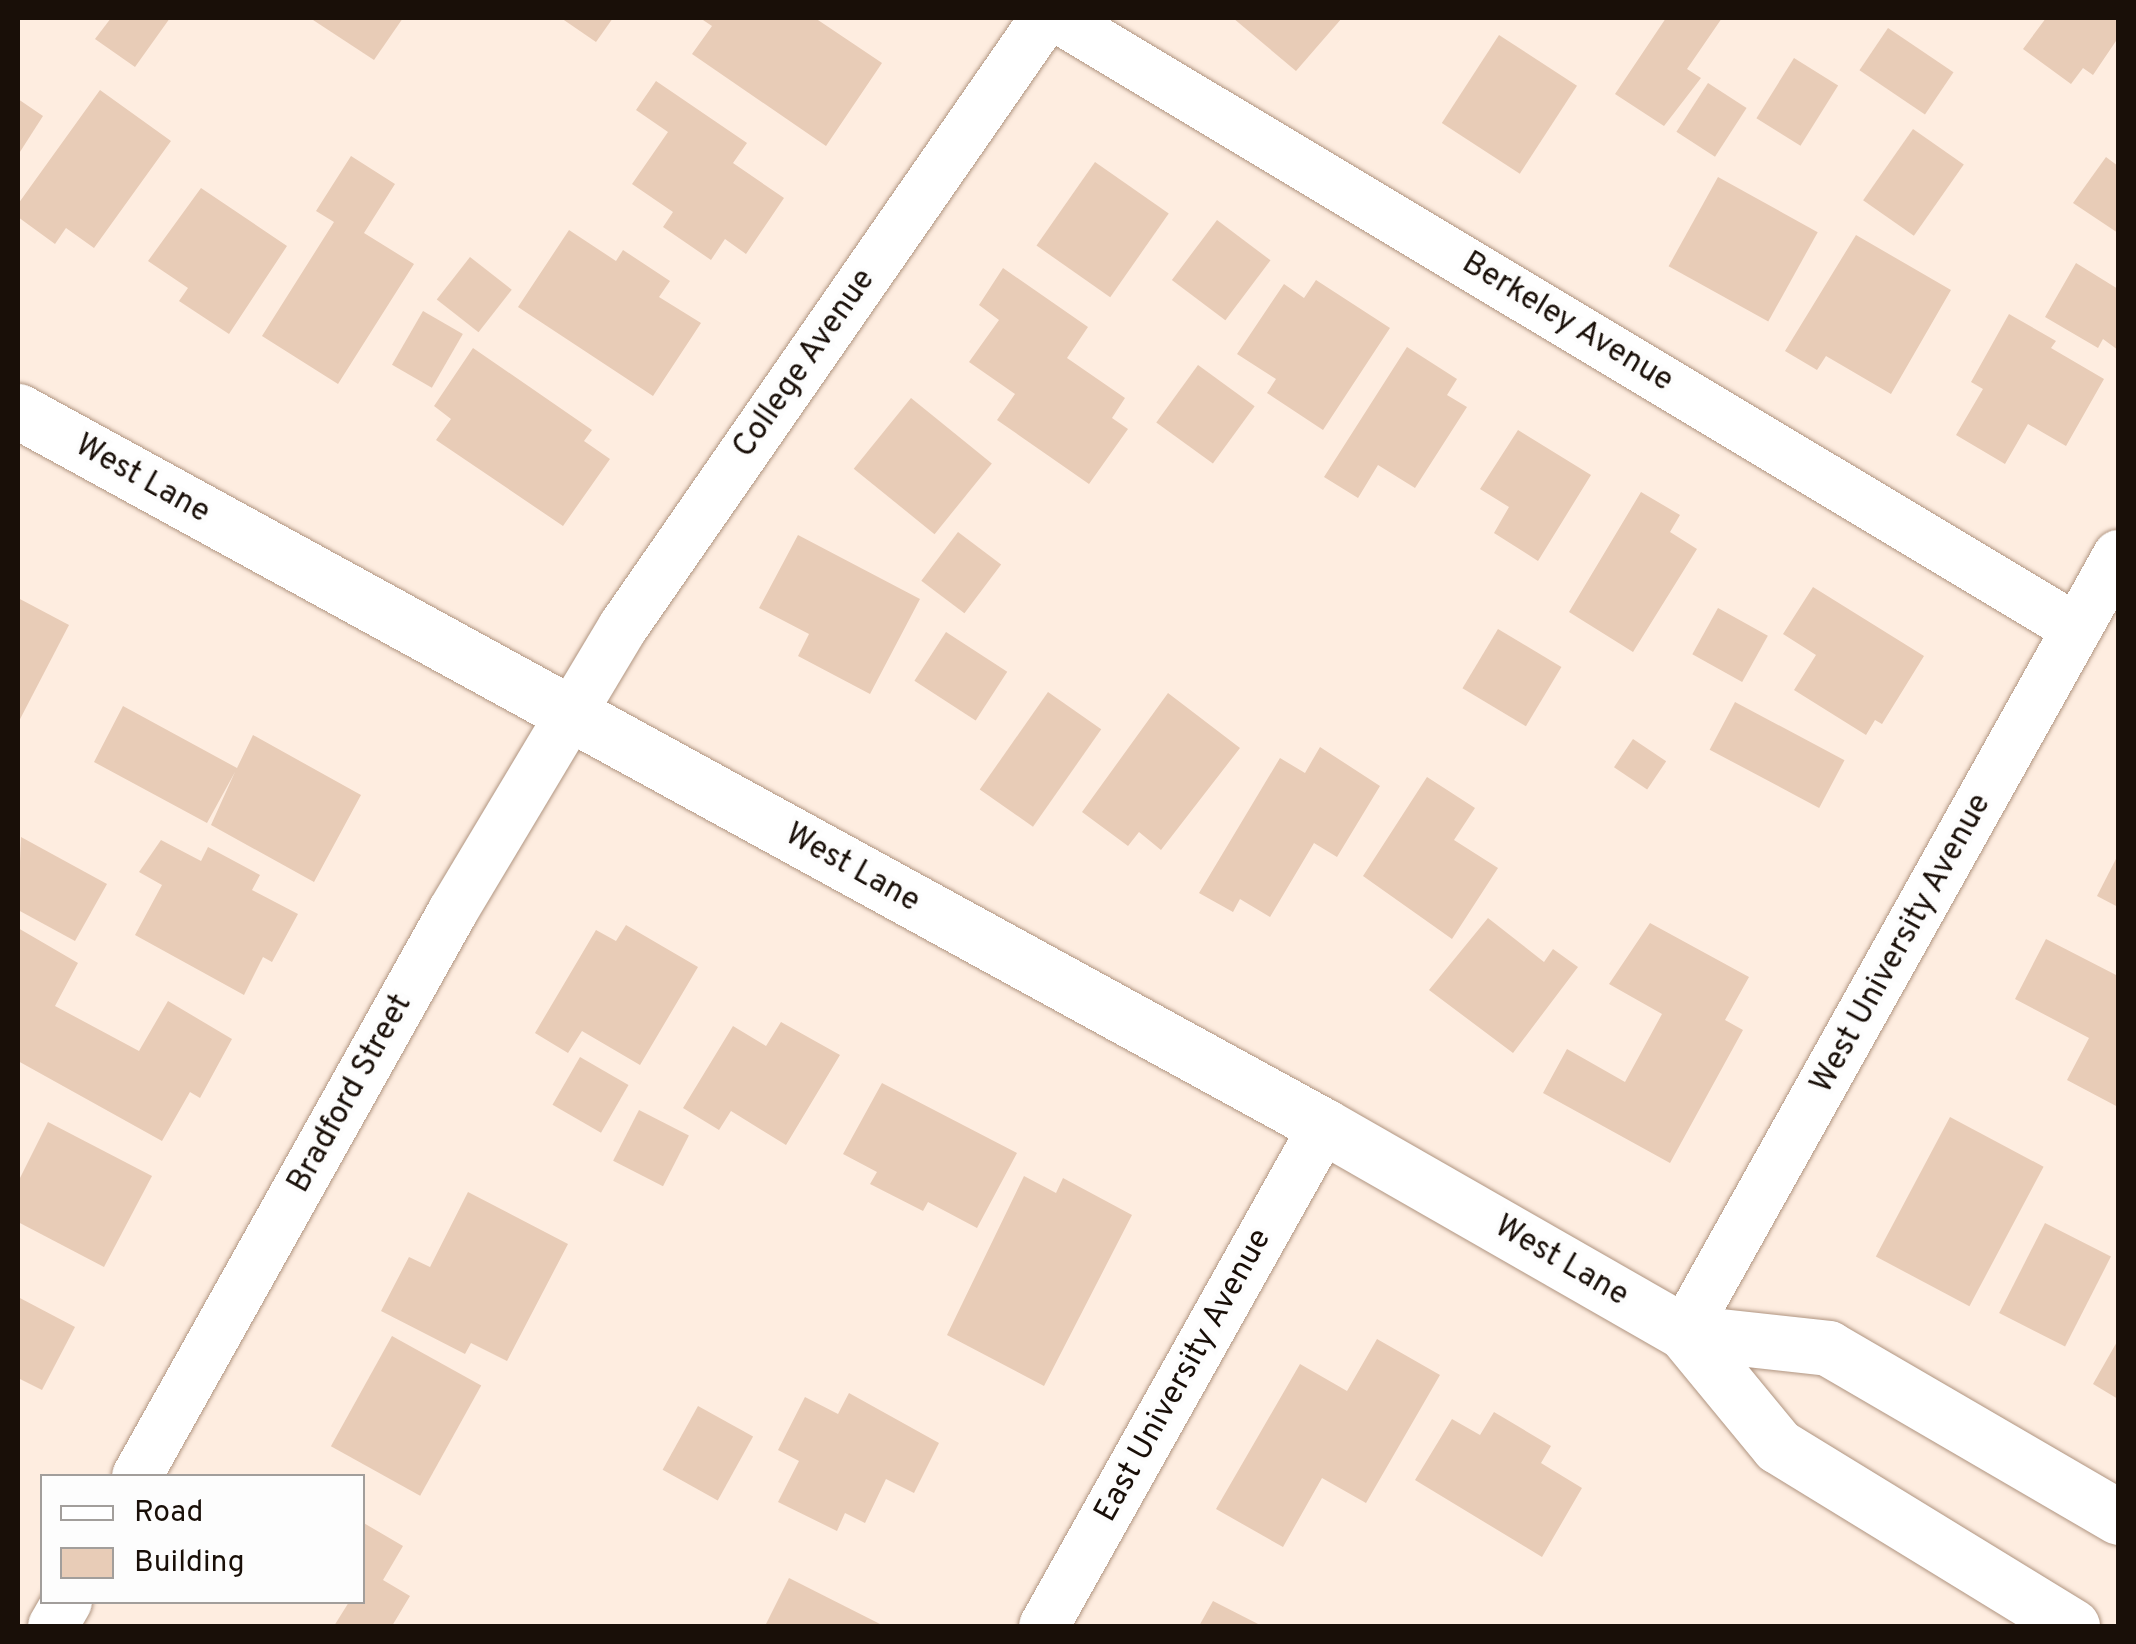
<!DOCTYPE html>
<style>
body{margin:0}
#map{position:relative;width:2136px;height:1644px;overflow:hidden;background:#feede0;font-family:Overpass,sans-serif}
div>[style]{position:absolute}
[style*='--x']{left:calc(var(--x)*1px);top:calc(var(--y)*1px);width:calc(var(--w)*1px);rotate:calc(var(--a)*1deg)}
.building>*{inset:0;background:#e8ccb7;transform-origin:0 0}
.roads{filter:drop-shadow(0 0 2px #b09581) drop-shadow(0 0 2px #b09581)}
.minor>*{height:50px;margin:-25px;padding:0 25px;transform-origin:25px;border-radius:25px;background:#fff}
.secondary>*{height:55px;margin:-27.5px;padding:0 27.5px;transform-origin:27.5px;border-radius:27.5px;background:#fff}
span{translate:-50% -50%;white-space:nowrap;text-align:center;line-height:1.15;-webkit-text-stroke:8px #fdfdfd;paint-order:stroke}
.street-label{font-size:32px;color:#190f08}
.frame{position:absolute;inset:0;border:20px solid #190f08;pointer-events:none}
.legend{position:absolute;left:40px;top:1474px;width:325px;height:130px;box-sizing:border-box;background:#fdfdfd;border:2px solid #a29e9b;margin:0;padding:12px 18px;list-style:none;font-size:30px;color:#190f08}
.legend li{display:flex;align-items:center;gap:20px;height:50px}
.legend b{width:50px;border:2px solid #a29e9b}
</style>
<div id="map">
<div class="building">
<div style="clip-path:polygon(111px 18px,170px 18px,135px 67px,95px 39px)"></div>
<div style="clip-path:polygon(310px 18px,403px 18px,374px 60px)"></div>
<div style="clip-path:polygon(561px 18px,613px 18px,596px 42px)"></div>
<div style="clip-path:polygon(700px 18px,815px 18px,882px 63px,826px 146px,692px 54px,712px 26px)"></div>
<div style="clip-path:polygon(1233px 18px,1342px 18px,1296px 71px)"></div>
<div style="clip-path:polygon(1666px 18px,1722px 18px,1687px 69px,1701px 78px,1664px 126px,1615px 94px)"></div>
<div style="clip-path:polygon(2046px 18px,2118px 18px,2118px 38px,2093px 75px,2083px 68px,2071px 84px,2023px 49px)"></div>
<div style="left:1888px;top:28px;width:79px;height:51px;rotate:34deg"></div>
<div style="left:1499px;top:35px;width:93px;height:105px;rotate:33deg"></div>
<div style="left:1794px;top:58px;width:52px;height:71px;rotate:32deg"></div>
<div style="clip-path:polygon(656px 81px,747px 143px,733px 163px,784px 198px,746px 254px,725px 239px,711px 260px,663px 227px,673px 212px,632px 184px,668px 132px,636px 110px)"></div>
<div style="left:1708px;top:83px;width:46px;height:58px;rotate:33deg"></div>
<div style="clip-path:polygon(100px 90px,171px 141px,94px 248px,66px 228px,55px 244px,18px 217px,18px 204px)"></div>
<div style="clip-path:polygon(18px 99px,43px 116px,18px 155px)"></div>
<div style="left:1913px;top:129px;width:62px;height:87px;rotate:35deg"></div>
<div style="clip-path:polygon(351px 156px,395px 184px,364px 233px,414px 264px,338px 384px,262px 336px,334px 222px,316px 211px)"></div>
<div style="clip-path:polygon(2106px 157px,2118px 166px,2118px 233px,2073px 203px)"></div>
<div style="left:1095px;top:162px;width:90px;height:102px;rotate:35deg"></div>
<div style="left:1718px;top:177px;width:114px;height:102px;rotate:29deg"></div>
<div style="clip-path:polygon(201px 188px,287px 246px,229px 334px,179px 301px,188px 288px,148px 261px)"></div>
<div style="left:1217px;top:220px;width:67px;height:75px;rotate:37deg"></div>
<div style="clip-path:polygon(569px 230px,616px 261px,623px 250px,670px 281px,659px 297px,701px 323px,653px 396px,518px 307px)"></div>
<div style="clip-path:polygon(1856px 235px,1951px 290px,1891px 394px,1826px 356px,1817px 370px,1785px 351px)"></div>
<div style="left:470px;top:257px;width:53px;height:54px;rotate:38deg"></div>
<div style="clip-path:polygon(2076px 263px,2118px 289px,2118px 350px,2103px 339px,2098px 348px,2045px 317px)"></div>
<div style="clip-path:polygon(1003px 268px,1088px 327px,1067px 358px,1125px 398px,1112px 418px,1128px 429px,1089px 484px,997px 420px,1015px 394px,969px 362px,999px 320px,979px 305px)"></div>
<div style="clip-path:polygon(1316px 280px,1390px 328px,1323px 430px,1267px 393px,1276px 379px,1237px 354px,1284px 284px,1304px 298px)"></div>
<div style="left:423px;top:311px;width:46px;height:62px;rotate:30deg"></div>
<div style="clip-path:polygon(2009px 314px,2056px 341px,2051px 348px,2104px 379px,2066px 446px,2028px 424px,2005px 464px,1956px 435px,1983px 389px,1971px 382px)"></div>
<div style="clip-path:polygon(1407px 347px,1457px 379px,1447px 395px,1467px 407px,1415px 488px,1378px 465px,1358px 498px,1324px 477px)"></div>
<div style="clip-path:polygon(473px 348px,592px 430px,584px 441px,610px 459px,563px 526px,436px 440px,451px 419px,434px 406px)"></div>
<div style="left:1198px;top:365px;width:70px;height:71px;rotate:36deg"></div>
<div style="left:911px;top:398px;width:104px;height:91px;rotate:39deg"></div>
<div style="clip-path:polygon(1518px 430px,1591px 475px,1538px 561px,1494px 533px,1509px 507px,1480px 489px)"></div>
<div style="clip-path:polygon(1641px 492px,1680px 515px,1670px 532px,1697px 549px,1633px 652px,1569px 612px)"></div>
<div style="left:958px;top:532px;width:54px;height:61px;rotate:37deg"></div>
<div style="clip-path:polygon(798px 535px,920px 599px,870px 694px,798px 656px,809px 634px,759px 608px)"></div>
<div style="clip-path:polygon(1813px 587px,1924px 656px,1882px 724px,1875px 720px,1866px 735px,1794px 690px,1816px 655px,1783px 634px)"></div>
<div style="clip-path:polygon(18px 598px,69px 625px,18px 723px)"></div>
<div style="left:1718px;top:608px;width:57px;height:53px;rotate:29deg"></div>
<div style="left:1498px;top:629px;width:74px;height:69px;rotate:31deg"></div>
<div style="left:946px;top:632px;width:73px;height:58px;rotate:33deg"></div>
<div style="left:1048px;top:692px;width:65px;height:119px;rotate:35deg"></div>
<div style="clip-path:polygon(1168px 693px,1240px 748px,1161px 850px,1139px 832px,1128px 846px,1082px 812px)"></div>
<div style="left:1735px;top:702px;width:124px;height:54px;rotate:28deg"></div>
<div style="clip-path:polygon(123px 706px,237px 768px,253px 735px,361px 795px,314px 882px,211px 825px,235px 772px,207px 823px,94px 762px)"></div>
<div style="left:1633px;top:739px;width:40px;height:34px;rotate:34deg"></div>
<div style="clip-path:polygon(1320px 747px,1380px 786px,1337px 857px,1314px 843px,1270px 917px,1240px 899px,1233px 912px,1199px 893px,1280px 758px,1305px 773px)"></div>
<div style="clip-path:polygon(1427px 777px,1475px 808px,1454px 840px,1498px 868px,1452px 939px,1363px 876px)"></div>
<div style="clip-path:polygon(21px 837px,107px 884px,75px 941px,18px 910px)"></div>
<div style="clip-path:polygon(161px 840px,201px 861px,208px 847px,260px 875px,252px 890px,298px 914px,272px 962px,263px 957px,244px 995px,135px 935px,162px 885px,139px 872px)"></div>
<div style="clip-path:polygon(2118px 855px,2118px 907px,2097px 896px)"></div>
<div style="clip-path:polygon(1488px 918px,1544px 962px,1553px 949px,1578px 967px,1513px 1053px,1429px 990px)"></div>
<div style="clip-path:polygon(1650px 923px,1749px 977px,1725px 1020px,1743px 1030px,1670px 1163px,1543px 1093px,1567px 1049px,1625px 1082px,1662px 1014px,1609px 984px)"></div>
<div style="clip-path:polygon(626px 925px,698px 967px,640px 1065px,582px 1031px,568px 1053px,535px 1033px,596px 930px,616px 941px)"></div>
<div style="clip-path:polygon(18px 928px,78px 963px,55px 1006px,139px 1051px,168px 1001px,232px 1039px,200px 1098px,190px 1092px,162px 1141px,18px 1061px)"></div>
<div style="clip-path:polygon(2046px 939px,2118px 976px,2118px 1107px,2067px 1080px,2089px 1038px,2015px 999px)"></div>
<div style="clip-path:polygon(781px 1022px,840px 1055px,786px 1145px,731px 1111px,719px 1130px,683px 1108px,733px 1026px,766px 1046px)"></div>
<div style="left:580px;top:1057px;width:56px;height:55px;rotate:30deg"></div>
<div style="clip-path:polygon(882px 1083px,1017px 1153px,977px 1228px,928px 1202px,923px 1211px,870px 1184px,877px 1172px,843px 1154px)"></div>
<div style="left:639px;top:1110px;width:56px;height:57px;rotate:27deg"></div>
<div style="left:1950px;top:1117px;width:106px;height:158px;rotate:28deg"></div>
<div style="clip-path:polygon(48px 1122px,152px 1176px,104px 1267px,18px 1222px,18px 1182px)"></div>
<div style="clip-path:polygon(1024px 1176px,1056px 1193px,1063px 1178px,1132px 1215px,1044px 1386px,947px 1335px)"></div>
<div style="clip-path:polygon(468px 1192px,568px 1244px,507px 1361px,471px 1343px,465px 1354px,381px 1311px,409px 1257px,430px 1267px)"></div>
<div style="left:2045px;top:1223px;width:74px;height:101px;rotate:27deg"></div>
<div style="clip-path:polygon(18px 1297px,75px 1327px,42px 1390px,18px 1378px)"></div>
<div style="left:392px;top:1336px;width:102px;height:126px;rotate:29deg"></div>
<div style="clip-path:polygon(1377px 1339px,1440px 1375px,1366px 1503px,1322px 1478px,1283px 1547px,1216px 1509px,1300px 1364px,1347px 1391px)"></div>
<div style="clip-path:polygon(2118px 1340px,2118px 1399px,2093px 1384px)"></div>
<div style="clip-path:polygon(849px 1393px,939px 1443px,914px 1493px,886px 1479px,865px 1523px,845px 1513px,837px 1531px,778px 1502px,799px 1461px,778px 1450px,805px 1397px,838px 1414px)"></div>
<div style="left:698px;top:1406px;width:63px;height:73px;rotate:29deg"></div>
<div style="clip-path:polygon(1494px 1412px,1551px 1446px,1541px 1463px,1582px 1488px,1542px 1557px,1415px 1480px,1452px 1419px,1480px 1435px)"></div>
<div style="clip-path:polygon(362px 1522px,403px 1546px,383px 1580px,410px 1596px,392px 1626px,334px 1626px,349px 1602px,362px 1602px)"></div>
<div style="clip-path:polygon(789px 1578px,880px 1624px,878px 1626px,765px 1626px)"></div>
<div style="clip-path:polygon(1213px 1601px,1262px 1626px,1199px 1626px)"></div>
</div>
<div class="roads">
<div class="minor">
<div style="--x:1058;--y:18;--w:1188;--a:30.95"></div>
<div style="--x:1684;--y:1332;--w:890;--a:-60.81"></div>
<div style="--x:137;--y:1476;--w:647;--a:-60.78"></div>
<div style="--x:453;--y:911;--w:331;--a:-59.1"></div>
<div style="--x:623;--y:627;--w:741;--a:-55.28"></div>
<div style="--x:53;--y:1626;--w:28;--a:-60"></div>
<div style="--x:1044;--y:1626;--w:573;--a:-60.75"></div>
</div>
<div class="secondary">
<div style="--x:18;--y:411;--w:1489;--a:28.7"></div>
<div style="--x:1324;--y:1126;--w:415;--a:29.8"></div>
<div style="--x:1684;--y:1332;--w:148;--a:50.5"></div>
<div style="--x:1778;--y:1446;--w:345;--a:31.5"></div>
<div style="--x:1684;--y:1332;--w:145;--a:6.3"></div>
<div style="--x:1828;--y:1348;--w:336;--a:30.2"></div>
</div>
</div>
<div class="street-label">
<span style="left:1567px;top:323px;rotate:31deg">Berkeley Avenue</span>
<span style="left:805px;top:364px;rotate:-55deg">College Avenue</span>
<span style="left:142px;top:480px;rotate:29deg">West Lane</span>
<span style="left:852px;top:869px;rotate:29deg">West Lane</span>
<span style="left:1902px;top:944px;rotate:-61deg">West University Avenue</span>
<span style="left:351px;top:1094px;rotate:-61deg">Bradford Street</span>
<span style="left:1561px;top:1262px;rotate:30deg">West Lane</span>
<span style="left:1184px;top:1376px;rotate:-61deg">East University Avenue</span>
</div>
<div class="frame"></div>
<ul class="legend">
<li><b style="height:12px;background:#fff"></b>Road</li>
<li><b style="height:28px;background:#e8ccb7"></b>Building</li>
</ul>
</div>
